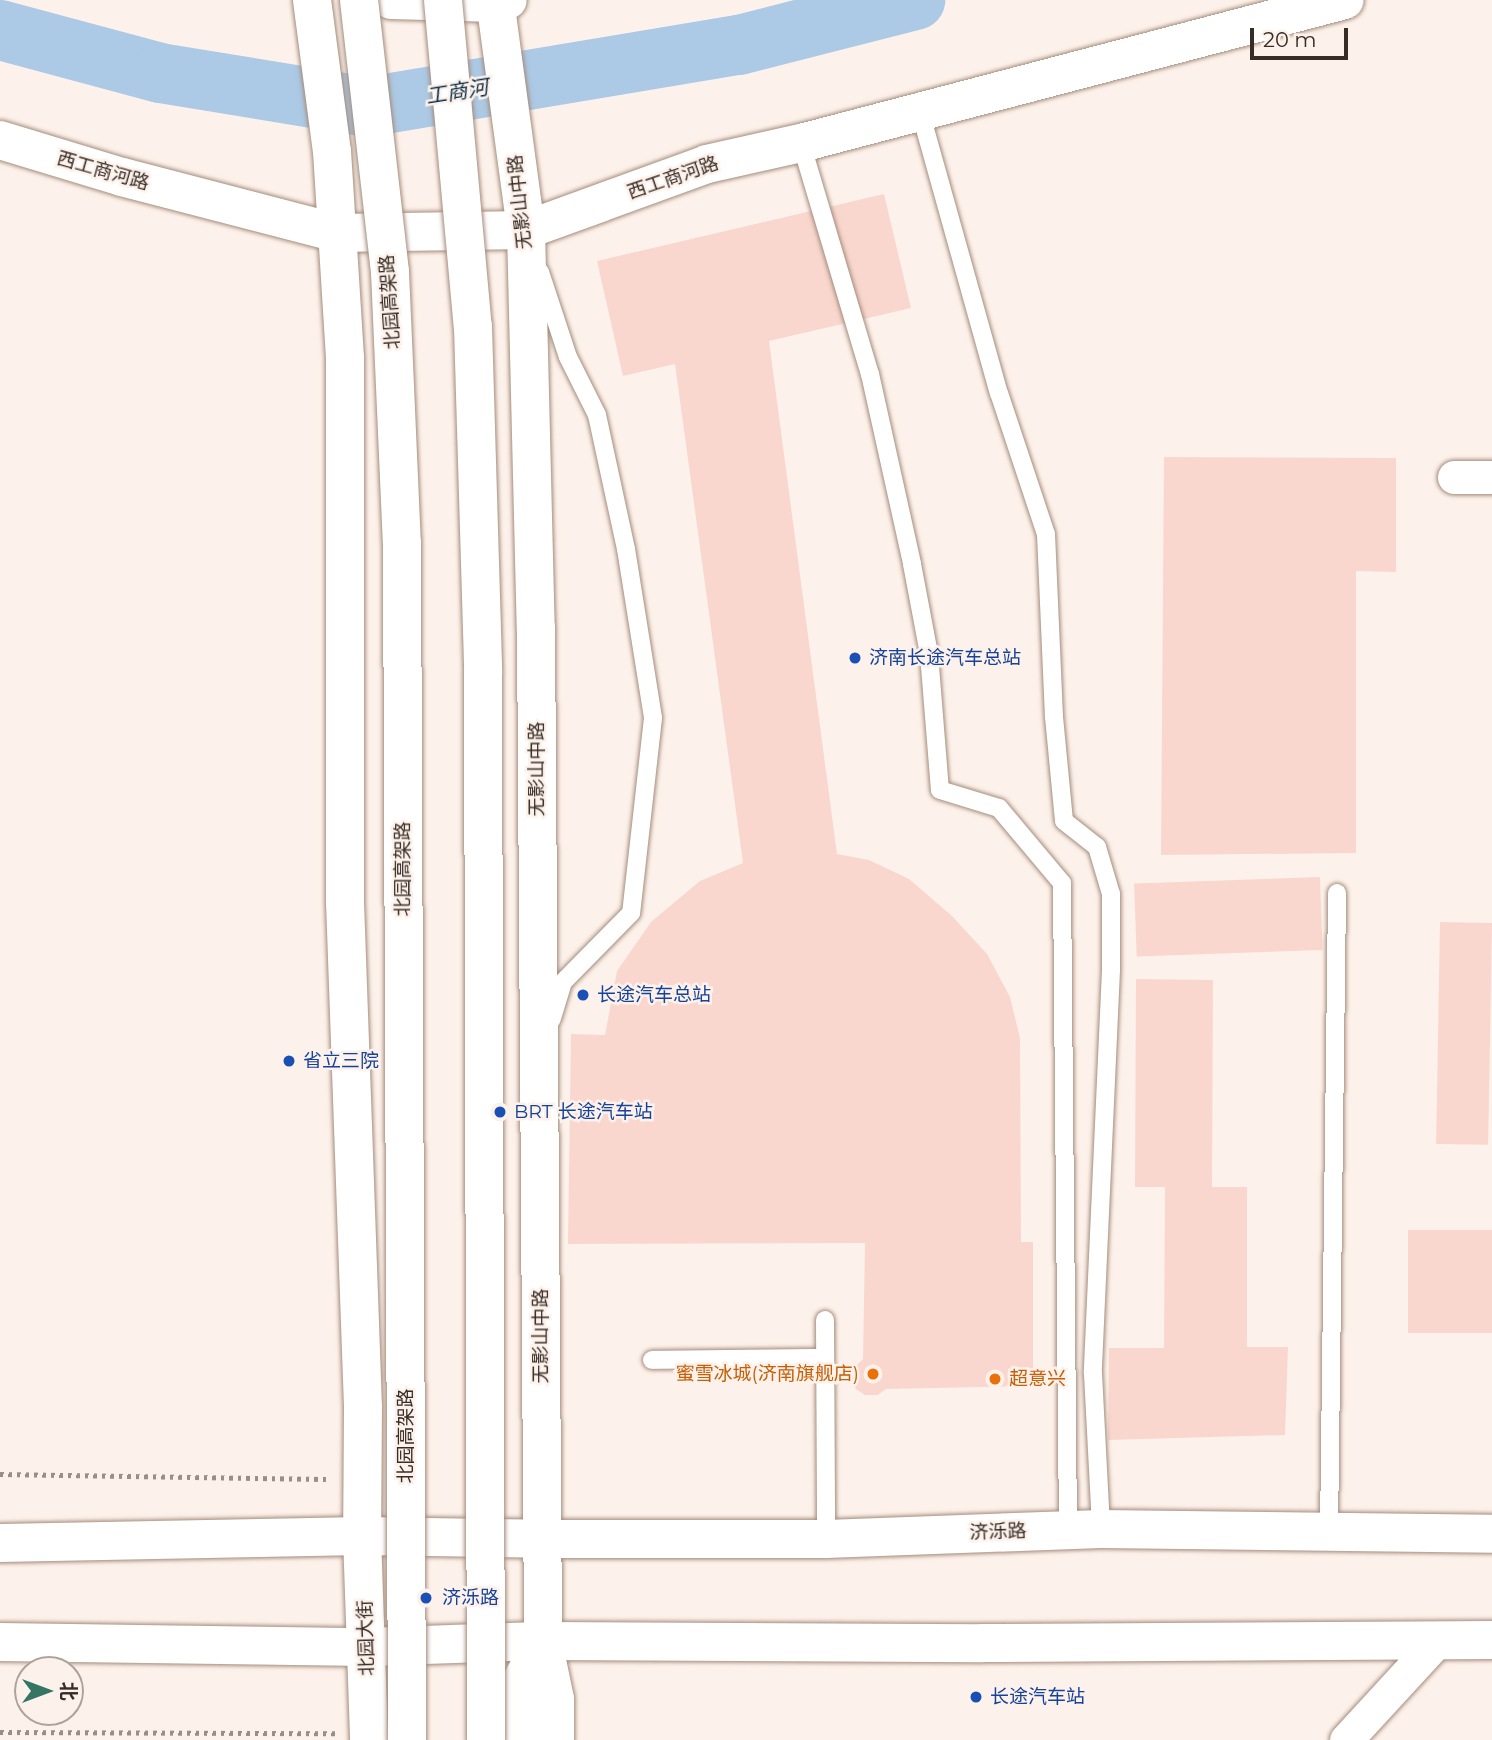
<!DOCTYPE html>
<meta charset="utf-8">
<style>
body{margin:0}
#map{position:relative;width:1492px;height:1740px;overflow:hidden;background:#fdf2eb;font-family:Montserrat,"Noto Sans SC",sans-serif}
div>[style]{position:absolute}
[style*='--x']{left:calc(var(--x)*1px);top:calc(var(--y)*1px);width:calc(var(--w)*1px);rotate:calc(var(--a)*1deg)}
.river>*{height:60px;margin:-30px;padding:0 30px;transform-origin:30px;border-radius:30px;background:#acc9e5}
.building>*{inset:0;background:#f9d7ce;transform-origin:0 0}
.path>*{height:4.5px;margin-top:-2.25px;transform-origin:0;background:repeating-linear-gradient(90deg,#9a8f88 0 3.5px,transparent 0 8.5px)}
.roads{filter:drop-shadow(0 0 2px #a58c7c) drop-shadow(0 0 2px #a58c7c)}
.service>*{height:18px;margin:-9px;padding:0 9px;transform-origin:9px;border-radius:9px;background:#fff}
.minor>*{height:33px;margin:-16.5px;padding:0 16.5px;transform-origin:16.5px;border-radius:16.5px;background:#fff}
.secondary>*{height:38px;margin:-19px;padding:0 19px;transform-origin:19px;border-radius:19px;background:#fff}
.primary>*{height:38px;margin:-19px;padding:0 19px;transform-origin:19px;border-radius:19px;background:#fff}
.trunk>*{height:38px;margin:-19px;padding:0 19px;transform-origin:19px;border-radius:19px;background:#fff}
.bridges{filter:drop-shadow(0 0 2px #a58c7c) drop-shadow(0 0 2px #a58c7c)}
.trunk-bridge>*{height:38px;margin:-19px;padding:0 19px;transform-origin:19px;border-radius:19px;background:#fff}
.dots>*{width:19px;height:19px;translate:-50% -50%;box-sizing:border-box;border:4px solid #fdf2eb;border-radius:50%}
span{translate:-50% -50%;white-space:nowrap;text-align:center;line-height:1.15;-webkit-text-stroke:5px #fdf2eb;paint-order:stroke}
.street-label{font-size:19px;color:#372d26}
.transit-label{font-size:19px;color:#164399}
.left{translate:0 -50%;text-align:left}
.food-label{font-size:19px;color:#c56008}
.right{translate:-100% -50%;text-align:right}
.water-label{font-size:21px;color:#092d49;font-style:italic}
.north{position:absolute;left:14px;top:1656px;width:70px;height:70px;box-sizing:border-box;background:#fdf2eb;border:2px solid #aea39c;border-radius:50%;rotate:90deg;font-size:19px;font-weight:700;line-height:28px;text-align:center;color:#372d26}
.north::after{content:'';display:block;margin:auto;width:24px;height:32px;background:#357564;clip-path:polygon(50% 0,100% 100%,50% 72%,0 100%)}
.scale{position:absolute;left:1250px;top:28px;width:98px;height:32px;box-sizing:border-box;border:4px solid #372d26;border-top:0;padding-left:9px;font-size:21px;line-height:24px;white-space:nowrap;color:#372d26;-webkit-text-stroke:5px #fdf2eb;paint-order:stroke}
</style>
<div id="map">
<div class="river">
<div style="--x:0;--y:30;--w:166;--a:15"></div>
<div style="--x:160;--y:73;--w:210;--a:9.3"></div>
<div style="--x:367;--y:107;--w:377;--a:-9.5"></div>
<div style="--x:739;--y:45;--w:182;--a:-14.3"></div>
</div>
<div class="building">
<div style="clip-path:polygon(884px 194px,911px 308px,769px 341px,837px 854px,869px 860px,909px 879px,952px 916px,987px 954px,1010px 997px,1020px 1038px,1021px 1242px,1033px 1242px,1033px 1386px,886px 1389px,878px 1395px,865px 1395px,856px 1389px,851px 1379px,854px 1368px,863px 1359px,865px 1243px,568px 1244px,571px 1034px,605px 1035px,617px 971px,651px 922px,700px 881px,743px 863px,675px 364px,623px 376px,597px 261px)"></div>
<div style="clip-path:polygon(1164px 457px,1396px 458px,1396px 572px,1356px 571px,1356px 853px,1161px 855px)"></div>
<div style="left:1320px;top:877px;width:73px;height:186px;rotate:88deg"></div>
<div style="left:1440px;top:922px;width:52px;height:222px;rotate:1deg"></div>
<div style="clip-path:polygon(1136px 979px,1213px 980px,1212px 1187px,1247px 1187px,1247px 1347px,1288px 1347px,1285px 1435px,1108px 1440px,1109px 1348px,1164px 1348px,1165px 1187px,1135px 1187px)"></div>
<div style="left:1492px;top:1230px;width:103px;height:84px;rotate:90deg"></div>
</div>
<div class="path">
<div style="--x:0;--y:1474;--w:326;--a:0.9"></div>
<div style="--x:0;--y:1732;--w:335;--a:0.2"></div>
</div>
<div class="roads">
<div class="service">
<div style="--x:920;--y:111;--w:293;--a:74.4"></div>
<div style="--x:999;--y:393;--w:149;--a:71.6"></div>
<div style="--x:1046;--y:534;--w:183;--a:87.5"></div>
<div style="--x:1054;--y:717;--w:104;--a:84.5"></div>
<div style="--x:1064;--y:821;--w:42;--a:38.2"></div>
<div style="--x:1097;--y:847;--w:49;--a:73.4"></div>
<div style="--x:1111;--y:894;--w:76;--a:90"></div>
<div style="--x:1111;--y:970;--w:404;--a:92.6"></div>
<div style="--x:1093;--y:1374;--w:155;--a:87"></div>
<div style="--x:801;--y:143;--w:241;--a:73.4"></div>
<div style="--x:870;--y:374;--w:195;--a:77.5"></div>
<div style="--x:912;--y:564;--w:92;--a:79.3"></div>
<div style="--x:929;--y:654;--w:136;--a:85.4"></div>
<div style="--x:940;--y:790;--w:62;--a:17"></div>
<div style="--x:999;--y:808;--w:98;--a:50"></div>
<div style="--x:1062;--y:883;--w:646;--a:89.47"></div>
<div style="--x:540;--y:272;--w:89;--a:71.8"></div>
<div style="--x:568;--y:357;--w:65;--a:63.4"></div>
<div style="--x:597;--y:415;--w:137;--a:77.8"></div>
<div style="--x:626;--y:549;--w:171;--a:80.9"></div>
<div style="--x:653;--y:718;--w:196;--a:96.4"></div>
<div style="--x:631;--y:913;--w:97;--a:134.6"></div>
<div style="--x:563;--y:982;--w:39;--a:107"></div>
<div style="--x:825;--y:1320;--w:219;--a:89.7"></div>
<div style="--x:652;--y:1360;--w:173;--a:-0.7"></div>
<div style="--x:1329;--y:1532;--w:639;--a:-89.28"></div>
</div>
<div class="minor">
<div style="--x:1454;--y:477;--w:38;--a:0"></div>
<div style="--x:1346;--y:1740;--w:136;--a:-47.4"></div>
</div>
<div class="secondary">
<div style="--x:391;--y:0;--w:105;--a:1.6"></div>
<div style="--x:496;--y:3;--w:12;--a:-14"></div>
<div style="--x:0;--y:140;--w:127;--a:16.9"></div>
<div style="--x:122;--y:177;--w:222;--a:14.6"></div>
<div style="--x:337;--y:233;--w:189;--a:-0.9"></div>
<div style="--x:526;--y:230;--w:193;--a:-20"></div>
<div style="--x:707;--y:164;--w:96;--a:-12.6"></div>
<div style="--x:801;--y:143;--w:562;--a:-14.73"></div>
</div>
<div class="primary">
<div style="--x:312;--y:0;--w:152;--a:82.5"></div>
<div style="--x:332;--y:151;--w:207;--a:86.4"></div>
<div style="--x:345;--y:358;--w:544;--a:90"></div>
<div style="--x:345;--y:902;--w:505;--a:87.96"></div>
<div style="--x:363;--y:1407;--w:129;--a:90.4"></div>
<div style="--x:362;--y:1536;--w:204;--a:88"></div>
<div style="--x:495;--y:0;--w:232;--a:82.3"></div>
<div style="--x:526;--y:230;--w:398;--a:88.6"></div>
<div style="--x:536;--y:628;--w:1013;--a:89.6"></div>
<div style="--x:543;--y:1641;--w:59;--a:78.3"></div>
<div style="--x:555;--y:1699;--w:41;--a:90"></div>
<div style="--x:518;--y:1740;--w:51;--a:-91.1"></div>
<div style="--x:517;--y:1689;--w:55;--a:-61.6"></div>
</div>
<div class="trunk">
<div style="--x:0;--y:1543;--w:362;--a:-1.1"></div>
<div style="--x:362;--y:1536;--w:181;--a:0.9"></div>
<div style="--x:543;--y:1539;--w:283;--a:0"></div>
<div style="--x:826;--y:1539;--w:275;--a:-2.1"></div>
<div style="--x:1101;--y:1529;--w:391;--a:0.7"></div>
<div style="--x:0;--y:1642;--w:367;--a:0.8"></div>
<div style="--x:367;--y:1647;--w:176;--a:-2"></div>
<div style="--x:543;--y:1641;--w:439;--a:0.3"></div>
<div style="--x:982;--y:1643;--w:510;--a:-0.34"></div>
</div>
</div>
<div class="bridges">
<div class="trunk-bridge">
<div style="--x:359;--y:0;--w:274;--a:83.5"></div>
<div style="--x:390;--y:272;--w:271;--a:87.5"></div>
<div style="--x:402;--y:543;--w:1197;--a:89.76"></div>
<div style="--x:443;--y:0;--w:328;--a:84.8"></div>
<div style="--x:473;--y:327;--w:344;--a:88.3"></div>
<div style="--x:483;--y:671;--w:1069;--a:89.84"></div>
</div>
</div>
<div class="dots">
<div style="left:855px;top:658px;background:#1a4fb4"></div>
<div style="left:583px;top:995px;background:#1a4fb4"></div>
<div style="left:289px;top:1061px;background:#1a4fb4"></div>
<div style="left:500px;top:1112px;background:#1a4fb4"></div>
<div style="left:873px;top:1374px;background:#e8710a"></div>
<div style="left:995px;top:1379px;background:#e8710a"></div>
<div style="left:426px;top:1598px;background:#1a4fb4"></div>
<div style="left:976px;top:1697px;background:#1a4fb4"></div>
</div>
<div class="street-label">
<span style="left:103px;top:171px;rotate:16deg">西工商河路</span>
<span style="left:673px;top:178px;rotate:-19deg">西工商河路</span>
<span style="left:520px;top:202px;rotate:-96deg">无影山中路</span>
<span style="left:390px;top:302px;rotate:-94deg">北园高架路</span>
<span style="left:537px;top:769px;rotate:-90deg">无影山中路</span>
<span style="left:403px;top:869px;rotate:-90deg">北园高架路</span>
<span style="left:541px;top:1336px;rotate:-90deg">无影山中路</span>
<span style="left:406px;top:1436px;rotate:-90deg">北园高架路</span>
<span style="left:998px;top:1532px;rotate:-2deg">济泺路</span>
<span style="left:366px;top:1638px;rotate:-92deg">北园大街</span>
</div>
<div class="transit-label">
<span class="left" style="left:869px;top:658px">济南长途汽车总站</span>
<span class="left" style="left:597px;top:995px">长途汽车总站</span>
<span class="left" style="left:303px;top:1061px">省立三院</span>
<span class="left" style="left:514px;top:1112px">BRT 长途汽车站</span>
<span class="left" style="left:442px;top:1598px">济泺路</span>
<span class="left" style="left:990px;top:1697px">长途汽车站</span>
</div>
<div class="food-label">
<span class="right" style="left:859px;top:1374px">蜜雪冰城(济南旗舰店)</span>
<span class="left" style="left:1009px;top:1379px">超意兴</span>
</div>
<div class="water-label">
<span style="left:457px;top:92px;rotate:-9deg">工商河</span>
</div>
<div class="north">北</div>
<div class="scale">20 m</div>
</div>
